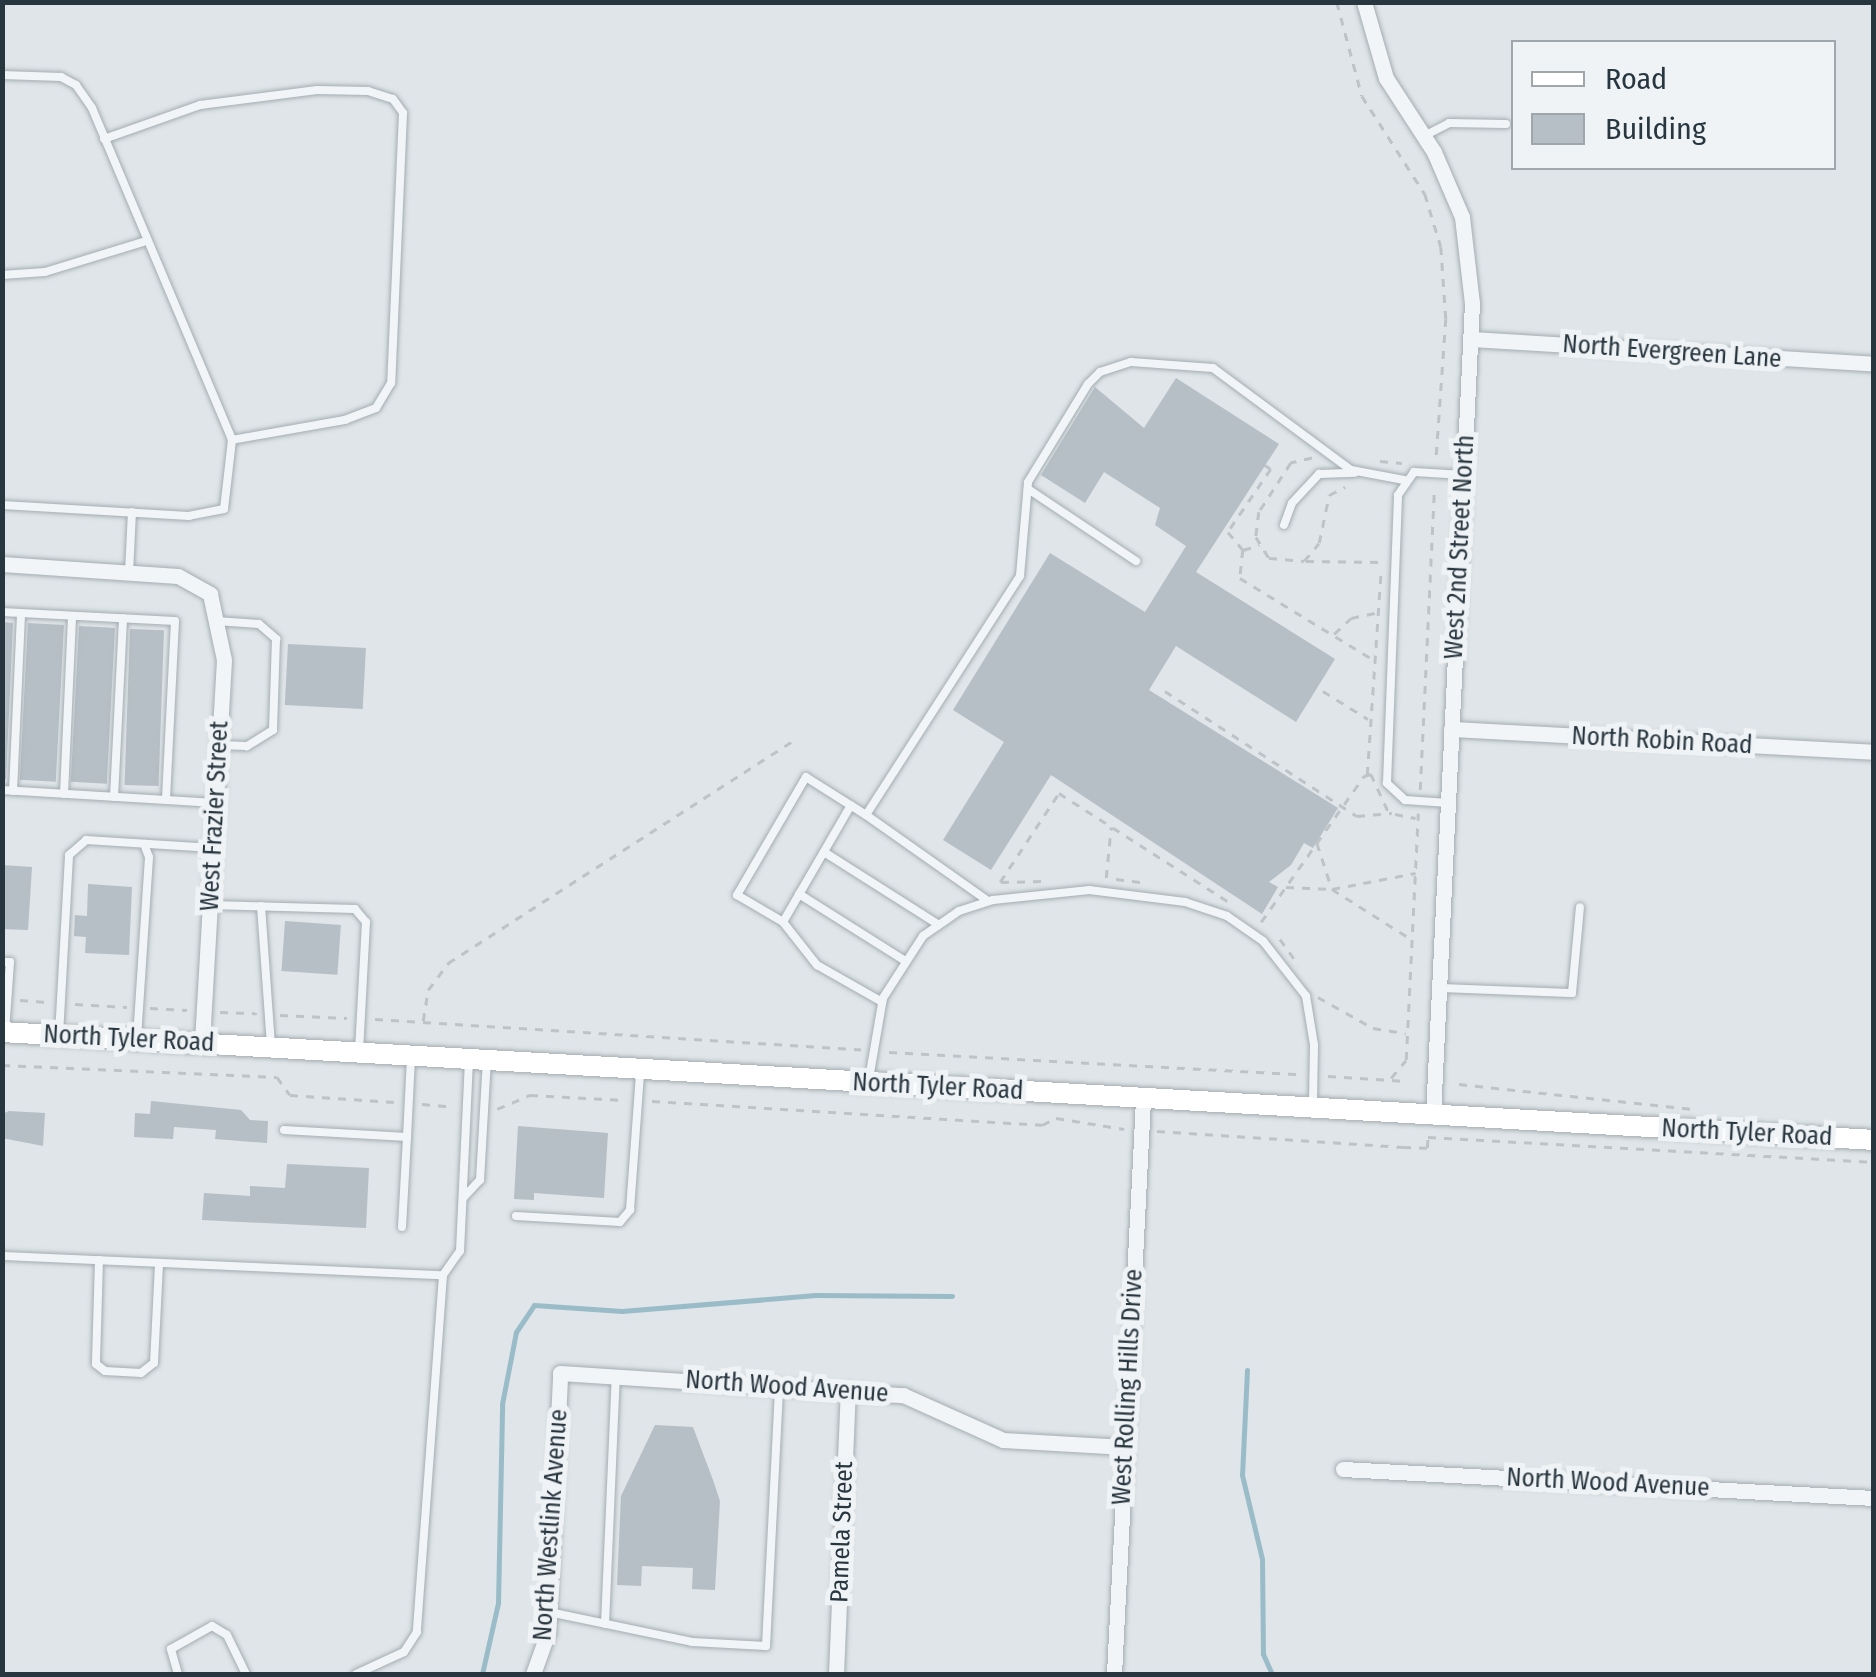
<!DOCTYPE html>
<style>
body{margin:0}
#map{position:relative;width:1876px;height:1677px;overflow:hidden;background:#dfe5e8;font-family:"Fira Sans Condensed",sans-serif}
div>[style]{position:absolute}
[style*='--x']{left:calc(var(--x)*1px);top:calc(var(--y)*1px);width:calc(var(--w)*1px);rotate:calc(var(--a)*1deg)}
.stream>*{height:5px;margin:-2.5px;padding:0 2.5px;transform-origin:2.5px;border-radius:2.5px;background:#9abcc8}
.building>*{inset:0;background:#b6bfc5;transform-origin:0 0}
.path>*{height:2.5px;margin-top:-1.25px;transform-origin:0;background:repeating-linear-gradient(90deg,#bdc3c7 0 8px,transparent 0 16px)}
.roads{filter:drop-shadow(0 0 2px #a4adb2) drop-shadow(0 0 2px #a4adb2)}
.lane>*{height:8px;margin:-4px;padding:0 4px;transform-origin:4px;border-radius:4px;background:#f2f5f7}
.street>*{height:15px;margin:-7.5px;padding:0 7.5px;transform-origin:7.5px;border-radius:7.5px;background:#f2f5f7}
.secondary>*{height:20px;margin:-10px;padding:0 10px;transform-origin:10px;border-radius:10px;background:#fff}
span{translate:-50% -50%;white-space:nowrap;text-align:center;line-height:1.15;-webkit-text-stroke:10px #eff3f6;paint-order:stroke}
.street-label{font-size:25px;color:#28363f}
.frame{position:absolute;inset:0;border:5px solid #28363f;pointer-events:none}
.legend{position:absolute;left:1511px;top:40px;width:325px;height:130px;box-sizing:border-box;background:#eff3f6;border:2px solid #9fa7ad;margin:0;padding:12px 18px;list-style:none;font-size:30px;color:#28363f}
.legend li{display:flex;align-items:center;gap:20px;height:50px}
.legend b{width:50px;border:2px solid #9fa7ad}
</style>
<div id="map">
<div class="stream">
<div style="--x:1247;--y:1370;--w:105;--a:92.7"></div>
<div style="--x:1242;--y:1475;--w:86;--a:76.6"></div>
<div style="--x:1262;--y:1559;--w:95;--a:89.4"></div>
<div style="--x:1263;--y:1654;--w:22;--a:66"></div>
<div style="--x:482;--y:1674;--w:73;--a:-77.3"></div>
<div style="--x:498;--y:1603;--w:199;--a:-88.8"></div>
<div style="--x:502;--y:1404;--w:73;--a:-79"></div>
<div style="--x:516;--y:1332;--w:32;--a:-56"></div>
<div style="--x:534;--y:1305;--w:88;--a:3.9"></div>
<div style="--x:622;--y:1311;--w:194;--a:-4.7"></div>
<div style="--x:815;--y:1295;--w:137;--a:0.4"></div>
</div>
<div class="building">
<div style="clip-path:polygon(1176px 378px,1279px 444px,1196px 572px,1335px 659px,1296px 722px,1176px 646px,1149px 690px,1338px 808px,1313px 848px,1304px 843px,1291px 865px,1269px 882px,1278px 887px,1262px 914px,1051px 775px,991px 870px,943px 840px,1004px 742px,953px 710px,1050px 553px,1145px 612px,1186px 546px,1155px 525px,1160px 508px,1104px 472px,1085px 503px,1041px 475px,1095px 387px,1144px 428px)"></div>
<div style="clip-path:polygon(2px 622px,13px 623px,6px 779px,2px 779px)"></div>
<div style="left:28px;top:623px;width:36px;height:157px;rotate:3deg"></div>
<div style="left:79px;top:626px;width:36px;height:156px;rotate:3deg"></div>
<div style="left:130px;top:629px;width:34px;height:156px;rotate:2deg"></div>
<div style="left:288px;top:644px;width:78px;height:61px;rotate:3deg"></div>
<div style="clip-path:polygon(2px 865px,32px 867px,28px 930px,2px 929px)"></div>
<div style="clip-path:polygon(88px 884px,132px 887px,129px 955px,85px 953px,86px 937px,74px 936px,75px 915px,87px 916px)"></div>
<div style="left:285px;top:921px;width:56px;height:50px;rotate:4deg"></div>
<div style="clip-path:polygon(151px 1101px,241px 1110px,250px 1120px,268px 1121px,267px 1143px,215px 1139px,216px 1130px,174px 1127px,173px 1139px,134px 1137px,135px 1113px,150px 1114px)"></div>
<div style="clip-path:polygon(9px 1111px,45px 1113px,43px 1146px,2px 1138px,2px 1114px)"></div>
<div style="clip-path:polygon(518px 1126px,608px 1133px,604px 1198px,534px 1193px,534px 1200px,514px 1199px)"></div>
<div style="clip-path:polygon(287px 1164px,369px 1168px,366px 1228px,202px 1220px,204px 1193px,250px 1196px,250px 1186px,285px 1188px)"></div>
<div style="clip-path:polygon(655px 1425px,693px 1427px,713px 1480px,720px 1501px,715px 1590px,692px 1589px,693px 1568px,642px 1566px,641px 1586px,617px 1585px,621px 1496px)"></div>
</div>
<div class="path">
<div style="--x:1337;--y:2;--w:97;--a:75.1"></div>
<div style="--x:1362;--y:96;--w:117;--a:57.3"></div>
<div style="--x:1425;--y:194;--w:55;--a:73.2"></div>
<div style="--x:1441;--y:247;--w:72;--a:86"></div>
<div style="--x:1446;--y:319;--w:142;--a:94"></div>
<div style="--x:1312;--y:458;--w:22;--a:167"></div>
<div style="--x:1291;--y:463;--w:59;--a:123.1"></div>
<div style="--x:1259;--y:512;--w:25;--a:97"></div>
<div style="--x:1256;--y:537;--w:25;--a:58"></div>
<div style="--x:1269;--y:558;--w:35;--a:5"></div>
<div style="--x:1304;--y:561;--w:23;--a:-50"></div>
<div style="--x:1319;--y:543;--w:49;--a:-78.2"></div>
<div style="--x:1329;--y:495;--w:18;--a:-27"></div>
<div style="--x:1380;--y:461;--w:22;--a:5"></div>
<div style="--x:1265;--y:465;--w:7;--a:34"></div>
<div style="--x:1271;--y:469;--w:76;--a:124.3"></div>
<div style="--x:1228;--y:532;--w:23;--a:50"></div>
<div style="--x:1243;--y:550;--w:28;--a:96"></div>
<div style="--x:1240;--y:578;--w:157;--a:31.5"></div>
<div style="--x:1243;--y:550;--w:17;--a:-17"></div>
<div style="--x:1306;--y:561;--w:76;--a:0.8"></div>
<div style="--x:1334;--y:634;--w:23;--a:-43"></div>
<div style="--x:1351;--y:618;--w:29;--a:-12"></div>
<div style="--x:1165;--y:691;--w:229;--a:33.1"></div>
<div style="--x:1357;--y:816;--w:35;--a:-5"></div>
<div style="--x:1323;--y:691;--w:53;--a:31.9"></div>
<div style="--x:1367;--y:775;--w:203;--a:-86.1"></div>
<div style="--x:1420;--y:790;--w:301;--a:-87.3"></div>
<div style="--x:1395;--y:814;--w:21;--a:11"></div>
<div style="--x:1317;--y:843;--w:48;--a:71.9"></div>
<div style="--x:1332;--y:889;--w:93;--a:32.3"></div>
<div style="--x:1106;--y:878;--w:51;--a:-84.4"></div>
<div style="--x:1116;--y:879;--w:32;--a:7"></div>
<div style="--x:1000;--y:882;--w:107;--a:-56.5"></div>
<div style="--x:1059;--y:793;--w:202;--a:32.7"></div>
<div style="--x:1001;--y:882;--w:42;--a:-1.4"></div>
<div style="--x:1286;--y:887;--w:46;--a:2.5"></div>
<div style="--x:1332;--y:889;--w:85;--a:-10.9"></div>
<div style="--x:1261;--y:922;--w:179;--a:-54.8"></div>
<div style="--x:1364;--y:776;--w:7;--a:-16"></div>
<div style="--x:1371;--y:774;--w:41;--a:65.3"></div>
<div style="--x:1280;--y:939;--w:32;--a:54"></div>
<div style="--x:1318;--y:997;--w:63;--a:29.4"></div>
<div style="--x:1373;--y:1028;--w:33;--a:9"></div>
<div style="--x:20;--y:1000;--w:27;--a:4"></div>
<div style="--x:75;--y:1004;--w:52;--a:3.3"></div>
<div style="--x:150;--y:1008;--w:37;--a:3"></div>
<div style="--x:220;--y:1012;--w:37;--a:2"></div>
<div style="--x:280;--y:1015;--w:67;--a:2.6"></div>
<div style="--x:375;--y:1019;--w:487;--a:3.6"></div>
<div style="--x:423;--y:1021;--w:31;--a:-81"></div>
<div style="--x:428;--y:990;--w:34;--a:-53"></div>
<div style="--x:448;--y:963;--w:409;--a:-32.8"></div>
<div style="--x:889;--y:1052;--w:412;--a:3.1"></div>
<div style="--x:2;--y:1065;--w:275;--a:2.5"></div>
<div style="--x:277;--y:1077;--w:22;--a:54"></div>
<div style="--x:290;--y:1095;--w:104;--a:3.9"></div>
<div style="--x:1328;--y:1076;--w:78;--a:3.7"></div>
<div style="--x:1391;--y:1078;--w:23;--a:-50"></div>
<div style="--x:1406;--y:1060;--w:247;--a:-87.2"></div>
<div style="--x:1459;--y:1084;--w:235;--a:6.1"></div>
<div style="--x:652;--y:1101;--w:391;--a:3.5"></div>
<div style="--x:1042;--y:1125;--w:16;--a:-27"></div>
<div style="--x:1056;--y:1118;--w:69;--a:9.2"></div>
<div style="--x:422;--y:1104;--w:32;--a:5"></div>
<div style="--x:497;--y:1109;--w:36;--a:-23"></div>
<div style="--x:530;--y:1095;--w:94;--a:3"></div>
<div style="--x:1157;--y:1131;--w:247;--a:3.7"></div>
<div style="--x:1403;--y:1147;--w:24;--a:2"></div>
<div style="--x:1427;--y:1148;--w:11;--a:-85"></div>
<div style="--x:1428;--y:1137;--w:447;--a:3.2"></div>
</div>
<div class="roads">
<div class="lane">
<div style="--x:2;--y:75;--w:59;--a:1.9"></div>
<div style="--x:61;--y:77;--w:17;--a:28"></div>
<div style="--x:76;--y:85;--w:28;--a:55"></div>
<div style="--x:92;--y:108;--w:360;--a:67.1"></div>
<div style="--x:232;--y:440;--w:69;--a:96.6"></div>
<div style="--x:224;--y:509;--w:36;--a:169"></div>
<div style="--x:189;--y:516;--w:187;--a:-176.6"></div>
<div style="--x:1424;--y:136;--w:28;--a:-27"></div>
<div style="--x:1449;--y:123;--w:57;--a:1"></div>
<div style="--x:104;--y:139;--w:102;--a:-19.5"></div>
<div style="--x:200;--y:105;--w:118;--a:-7.3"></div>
<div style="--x:317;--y:90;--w:51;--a:1.1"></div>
<div style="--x:368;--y:91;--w:26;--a:18"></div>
<div style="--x:393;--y:99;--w:17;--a:54"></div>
<div style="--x:403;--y:113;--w:270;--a:92.5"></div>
<div style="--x:391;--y:383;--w:29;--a:121"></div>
<div style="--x:376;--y:408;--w:33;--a:159"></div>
<div style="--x:345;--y:420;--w:115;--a:170"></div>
<div style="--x:2;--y:275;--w:43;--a:-4"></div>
<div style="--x:45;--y:272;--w:102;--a:-17"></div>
<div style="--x:1028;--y:489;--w:130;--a:33.7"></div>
<div style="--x:1284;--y:525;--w:23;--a:-70"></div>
<div style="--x:1292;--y:503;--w:40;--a:-47"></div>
<div style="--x:1319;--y:474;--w:36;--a:-2"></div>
<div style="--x:129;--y:573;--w:61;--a:-87.2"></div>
<div style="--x:2;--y:612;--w:173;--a:3"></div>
<div style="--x:175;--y:621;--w:179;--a:92.9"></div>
<div style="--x:216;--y:621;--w:43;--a:4"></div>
<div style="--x:259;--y:624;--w:23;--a:41"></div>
<div style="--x:276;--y:639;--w:91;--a:91.9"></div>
<div style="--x:273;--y:730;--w:31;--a:148"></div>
<div style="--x:247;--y:746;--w:28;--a:-178"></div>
<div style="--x:2;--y:790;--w:214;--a:3.5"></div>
<div style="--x:13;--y:791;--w:178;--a:-87.4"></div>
<div style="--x:64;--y:794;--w:178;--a:-87.4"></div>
<div style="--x:114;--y:797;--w:179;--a:-87.1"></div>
<div style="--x:1448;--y:803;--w:43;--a:-176"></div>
<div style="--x:1405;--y:800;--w:25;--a:-137"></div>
<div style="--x:1387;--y:783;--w:288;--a:-87.8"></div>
<div style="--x:1398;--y:495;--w:28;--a:-55"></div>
<div style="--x:1414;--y:472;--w:50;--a:3.4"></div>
<div style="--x:866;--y:815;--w:71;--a:-147.7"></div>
<div style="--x:806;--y:777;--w:137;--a:120.3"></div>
<div style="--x:737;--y:895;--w:53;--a:30.4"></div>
<div style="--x:783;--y:922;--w:55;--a:51.7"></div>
<div style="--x:817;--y:965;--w:75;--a:29.6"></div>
<div style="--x:824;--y:852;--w:136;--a:32.4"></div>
<div style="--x:799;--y:894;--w:124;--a:32.2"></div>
<div style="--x:988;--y:901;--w:149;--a:-144.8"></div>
<div style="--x:866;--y:815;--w:284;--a:-57.2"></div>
<div style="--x:1020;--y:576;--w:94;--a:-85.1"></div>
<div style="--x:1028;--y:482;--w:115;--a:-58.5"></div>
<div style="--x:1088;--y:384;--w:17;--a:-45"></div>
<div style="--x:1100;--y:372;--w:33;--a:-18"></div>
<div style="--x:1131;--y:362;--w:82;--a:4.2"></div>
<div style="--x:1213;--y:368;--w:172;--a:36.5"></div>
<div style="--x:1351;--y:470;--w:54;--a:10.7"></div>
<div style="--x:210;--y:905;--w:145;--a:1.6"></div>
<div style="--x:355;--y:909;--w:17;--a:50"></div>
<div style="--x:366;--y:922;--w:128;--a:93.1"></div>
<div style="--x:261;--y:906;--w:140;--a:85.9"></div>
<div style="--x:783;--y:922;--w:135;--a:-59.8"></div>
<div style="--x:2;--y:962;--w:8;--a:0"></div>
<div style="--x:10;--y:962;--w:70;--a:94.1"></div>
<div style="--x:1439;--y:988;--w:133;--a:2.2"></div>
<div style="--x:1572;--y:993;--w:86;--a:-84.7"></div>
<div style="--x:59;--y:1035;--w:180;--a:-86.8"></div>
<div style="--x:69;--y:855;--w:23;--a:-41"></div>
<div style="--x:86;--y:840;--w:127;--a:3.6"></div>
<div style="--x:137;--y:1038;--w:181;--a:-86.2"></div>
<div style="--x:149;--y:857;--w:14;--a:-111"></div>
<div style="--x:869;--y:1079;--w:82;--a:-80.2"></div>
<div style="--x:883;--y:998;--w:74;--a:-57.2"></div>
<div style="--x:923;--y:936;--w:44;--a:-34.8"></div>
<div style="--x:959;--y:911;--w:36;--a:-18"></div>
<div style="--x:993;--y:900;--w:97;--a:-5.9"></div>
<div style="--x:1089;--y:890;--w:97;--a:7.1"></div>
<div style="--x:1185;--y:902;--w:44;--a:18.4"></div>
<div style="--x:1227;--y:916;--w:44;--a:34.8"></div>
<div style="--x:1263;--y:941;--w:70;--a:52"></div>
<div style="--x:1306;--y:996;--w:50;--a:80.7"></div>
<div style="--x:1314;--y:1045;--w:59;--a:91"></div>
<div style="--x:284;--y:1130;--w:123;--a:3.3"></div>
<div style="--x:407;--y:1137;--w:78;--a:-87.1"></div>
<div style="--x:463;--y:1198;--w:25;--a:-47"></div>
<div style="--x:480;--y:1180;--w:120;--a:-86.7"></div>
<div style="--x:516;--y:1216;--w:104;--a:3.3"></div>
<div style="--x:620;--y:1222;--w:16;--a:-50"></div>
<div style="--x:630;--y:1210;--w:137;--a:-85.8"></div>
<div style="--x:402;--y:1227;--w:90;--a:-86.8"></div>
<div style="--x:2;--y:1256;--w:441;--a:2.5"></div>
<div style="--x:443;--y:1275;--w:358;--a:94.2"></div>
<div style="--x:417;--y:1632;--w:24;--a:123"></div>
<div style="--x:404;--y:1652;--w:53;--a:155.4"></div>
<div style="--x:99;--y:1260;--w:104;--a:91.7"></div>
<div style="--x:96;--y:1364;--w:11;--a:38"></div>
<div style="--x:105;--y:1371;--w:36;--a:3"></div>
<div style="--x:141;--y:1373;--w:16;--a:-38"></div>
<div style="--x:154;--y:1363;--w:100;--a:-87.1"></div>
<div style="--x:443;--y:1275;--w:29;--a:-55"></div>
<div style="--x:460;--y:1251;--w:190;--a:-87.3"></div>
<div style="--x:549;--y:1612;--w:146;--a:11.8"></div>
<div style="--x:692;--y:1642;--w:74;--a:3.1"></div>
<div style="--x:766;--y:1646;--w:259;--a:-87.1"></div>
<div style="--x:605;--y:1624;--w:248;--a:-87.5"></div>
<div style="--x:178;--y:1674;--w:26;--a:-106"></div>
<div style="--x:171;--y:1649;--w:47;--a:-29.3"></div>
<div style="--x:212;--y:1626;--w:17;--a:31"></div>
<div style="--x:227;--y:1635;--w:43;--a:64"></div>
</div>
<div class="street">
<div style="--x:1364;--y:2;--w:79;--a:73.9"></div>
<div style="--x:1386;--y:78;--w:88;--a:57"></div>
<div style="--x:1434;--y:152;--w:71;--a:66.7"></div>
<div style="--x:1462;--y:217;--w:87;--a:83.4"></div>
<div style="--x:1472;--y:303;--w:813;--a:92.75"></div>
<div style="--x:1471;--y:339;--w:404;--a:3.5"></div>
<div style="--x:2;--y:564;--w:176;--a:3.9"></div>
<div style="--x:178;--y:576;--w:37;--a:29"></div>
<div style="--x:210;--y:594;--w:67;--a:78"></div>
<div style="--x:224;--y:660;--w:384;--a:93.3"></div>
<div style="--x:1451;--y:729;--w:424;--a:3.1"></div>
<div style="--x:1343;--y:1469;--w:532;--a:3.13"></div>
<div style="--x:533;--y:1674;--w:45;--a:-70.3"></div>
<div style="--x:548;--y:1632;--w:259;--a:-87.3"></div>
<div style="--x:560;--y:1373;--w:344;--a:3.7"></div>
<div style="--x:903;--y:1395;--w:110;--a:24.2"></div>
<div style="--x:1003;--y:1440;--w:122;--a:3.3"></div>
<div style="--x:836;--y:1674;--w:284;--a:-87.6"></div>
<div style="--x:1114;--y:1674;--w:576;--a:-87.11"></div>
</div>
<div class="secondary">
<div style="--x:2;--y:1032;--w:1875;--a:3.3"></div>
</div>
</div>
<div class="street-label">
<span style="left:1672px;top:352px;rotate:4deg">North Evergreen Lane</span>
<span style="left:1460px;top:547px;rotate:-87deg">West 2nd Street North</span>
<span style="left:1662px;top:741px;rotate:3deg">North Robin Road</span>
<span style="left:215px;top:816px;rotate:-87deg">West Frazier Street</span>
<span style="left:129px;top:1039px;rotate:3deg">North Tyler Road</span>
<span style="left:938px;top:1087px;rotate:3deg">North Tyler Road</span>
<span style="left:1747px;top:1133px;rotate:3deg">North Tyler Road</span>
<span style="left:787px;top:1387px;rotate:4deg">North Wood Avenue</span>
<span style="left:1128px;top:1387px;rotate:-87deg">West Rolling Hills Drive</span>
<span style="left:1608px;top:1483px;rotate:3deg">North Wood Avenue</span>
<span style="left:551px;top:1525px;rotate:-86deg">North Westlink Avenue</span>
<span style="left:842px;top:1532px;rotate:-88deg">Pamela Street</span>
</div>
<div class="frame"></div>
<ul class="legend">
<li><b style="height:12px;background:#fff"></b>Road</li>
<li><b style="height:28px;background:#b6bfc5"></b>Building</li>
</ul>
</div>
